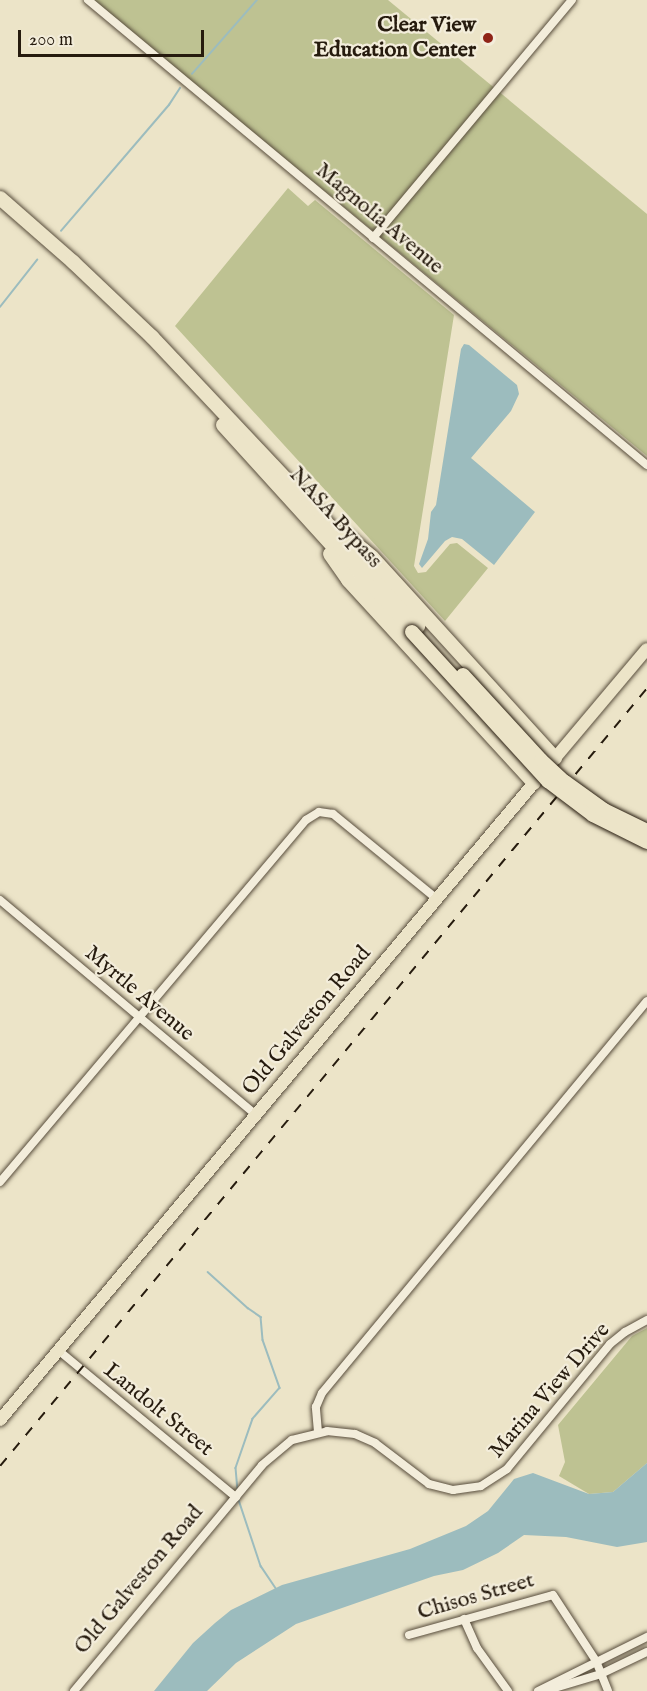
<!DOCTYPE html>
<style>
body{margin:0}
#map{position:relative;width:647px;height:1691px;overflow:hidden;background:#ece4c8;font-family:"IM FELL English",serif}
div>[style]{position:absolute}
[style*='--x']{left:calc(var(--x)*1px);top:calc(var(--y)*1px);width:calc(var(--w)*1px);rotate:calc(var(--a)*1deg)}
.green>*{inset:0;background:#bec292}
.water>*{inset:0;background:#9cbcbe}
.stream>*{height:1.5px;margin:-0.75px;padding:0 0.75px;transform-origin:0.75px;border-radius:0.75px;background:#9cbcbe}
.roads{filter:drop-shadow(0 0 2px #584d3c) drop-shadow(0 0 2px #584d3c)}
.street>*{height:8px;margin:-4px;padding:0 4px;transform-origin:4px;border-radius:4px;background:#f3eddb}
.primary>*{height:12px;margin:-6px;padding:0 6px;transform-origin:6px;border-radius:6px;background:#ece4c8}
.highway>*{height:14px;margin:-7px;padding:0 7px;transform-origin:7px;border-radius:7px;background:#ece4c8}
.rail>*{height:1.5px;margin-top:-0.75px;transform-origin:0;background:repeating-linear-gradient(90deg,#261b0e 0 10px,transparent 0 20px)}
.bridges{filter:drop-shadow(0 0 2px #261b0e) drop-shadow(0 0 2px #261b0e)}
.highway-bridge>*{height:14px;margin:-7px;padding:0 7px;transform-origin:7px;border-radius:7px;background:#ece4c8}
.dots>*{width:16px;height:16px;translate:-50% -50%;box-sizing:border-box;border:3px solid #f3eddb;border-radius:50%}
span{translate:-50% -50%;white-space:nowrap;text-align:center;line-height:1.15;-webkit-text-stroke:4.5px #f3eddb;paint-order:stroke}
.poi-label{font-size:22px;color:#261b0e;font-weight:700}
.right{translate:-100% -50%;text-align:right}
.street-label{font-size:22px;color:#261b0e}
.scale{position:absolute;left:18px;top:30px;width:186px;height:27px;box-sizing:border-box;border:3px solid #261b0e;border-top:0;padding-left:8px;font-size:18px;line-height:21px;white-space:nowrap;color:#261b0e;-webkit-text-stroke:4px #f3eddb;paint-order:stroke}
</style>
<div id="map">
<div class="green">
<div style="clip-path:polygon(92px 0,388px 0,647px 214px,647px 456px)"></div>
<div style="clip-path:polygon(288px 188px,308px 206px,315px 200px,454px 315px,414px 566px,418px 573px,426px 572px,450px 544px,457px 543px,488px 568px,445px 621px,175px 326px)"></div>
<div style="clip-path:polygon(647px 1328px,647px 1463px,613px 1492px,589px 1494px,559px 1476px,565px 1462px,558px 1425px,632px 1336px)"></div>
</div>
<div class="water">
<div style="clip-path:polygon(464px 344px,469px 345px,517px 385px,519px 394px,511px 411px,471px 458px,535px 512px,494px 565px,462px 539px,452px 537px,445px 541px,422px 568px,419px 564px,428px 539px,431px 512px,436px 505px,461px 349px)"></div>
<div style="clip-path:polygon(647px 1463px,647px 1542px,617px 1547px,566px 1537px,524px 1535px,498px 1553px,463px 1570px,434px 1576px,296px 1624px,236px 1663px,207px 1691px,154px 1691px,193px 1643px,215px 1623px,231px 1610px,282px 1585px,410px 1549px,466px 1526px,488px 1511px,514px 1479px,533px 1473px,589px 1494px,613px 1492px)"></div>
</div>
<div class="stream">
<div style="--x:192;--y:74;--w:98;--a:-48.7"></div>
<div style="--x:61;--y:231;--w:166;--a:-49.4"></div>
<div style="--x:169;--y:105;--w:20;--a:-57"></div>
<div style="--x:0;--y:307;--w:60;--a:-51.8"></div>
<div style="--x:208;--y:1272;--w:54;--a:42"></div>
<div style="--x:248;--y:1308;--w:16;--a:35"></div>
<div style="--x:261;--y:1317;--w:23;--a:85"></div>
<div style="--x:263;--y:1340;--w:51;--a:70.5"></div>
<div style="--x:280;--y:1388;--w:41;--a:131.1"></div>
<div style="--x:253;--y:1419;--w:52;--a:109.1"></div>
<div style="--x:236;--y:1468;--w:21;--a:85"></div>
<div style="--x:239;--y:1500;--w:70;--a:71.6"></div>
<div style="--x:261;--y:1566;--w:27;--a:56"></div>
</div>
<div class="roads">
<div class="street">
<div style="--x:88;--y:0;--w:727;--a:39.76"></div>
<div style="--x:373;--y:238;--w:310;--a:-50.1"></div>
<div style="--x:0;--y:900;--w:334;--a:40"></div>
<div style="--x:0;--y:1182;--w:474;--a:-49.8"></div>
<div style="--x:306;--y:820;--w:15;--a:-32"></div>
<div style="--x:319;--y:812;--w:14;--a:8"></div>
<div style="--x:333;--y:814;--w:134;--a:39.3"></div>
<div style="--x:58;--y:1350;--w:231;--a:39.6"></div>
<div style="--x:318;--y:1432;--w:25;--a:-95"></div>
<div style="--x:316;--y:1407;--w:15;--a:-67"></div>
<div style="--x:322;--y:1393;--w:509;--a:-50.34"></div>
<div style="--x:464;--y:1619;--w:32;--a:66"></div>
<div style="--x:477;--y:1648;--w:53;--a:54.2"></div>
<div style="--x:409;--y:1635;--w:149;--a:-15.5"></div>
<div style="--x:553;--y:1595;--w:79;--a:56.9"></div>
<div style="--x:596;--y:1661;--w:32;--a:68"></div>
<div style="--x:548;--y:1690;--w:55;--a:-16.8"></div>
<div style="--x:601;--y:1674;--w:51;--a:-25.6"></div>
<div style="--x:74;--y:1691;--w:294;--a:-50.2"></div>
<div style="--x:262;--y:1465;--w:39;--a:-40"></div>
<div style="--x:292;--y:1440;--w:36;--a:-14"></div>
<div style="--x:327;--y:1431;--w:28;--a:6"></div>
<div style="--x:355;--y:1434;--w:22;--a:24"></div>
<div style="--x:375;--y:1443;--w:68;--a:37.2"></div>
<div style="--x:429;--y:1484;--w:25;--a:14"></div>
<div style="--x:453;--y:1490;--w:28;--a:-8"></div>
<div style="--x:481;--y:1486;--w:31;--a:-33"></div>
<div style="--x:507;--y:1469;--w:162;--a:-50.5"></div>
<div style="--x:610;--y:1344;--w:19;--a:-39"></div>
<div style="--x:625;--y:1332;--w:25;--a:-29"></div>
<div style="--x:538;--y:1691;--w:122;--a:-26.4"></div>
</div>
<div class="primary">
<div style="--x:550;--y:764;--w:150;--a:-49.9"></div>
<div style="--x:0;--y:1420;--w:839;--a:-50.03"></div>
</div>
<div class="highway">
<div style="--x:0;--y:198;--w:97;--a:41.2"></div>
<div style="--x:73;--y:262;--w:109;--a:43.5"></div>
<div style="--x:152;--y:337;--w:239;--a:46.7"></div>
<div style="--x:316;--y:511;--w:154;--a:48.4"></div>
<div style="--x:223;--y:425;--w:275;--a:47.8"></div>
<div style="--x:348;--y:537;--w:31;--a:40"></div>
<div style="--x:372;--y:557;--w:272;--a:47.7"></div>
<div style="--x:330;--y:554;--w:32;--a:55"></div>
<div style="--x:348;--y:580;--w:275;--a:47.5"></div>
</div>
</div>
<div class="rail">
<div style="--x:0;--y:1466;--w:1012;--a:-50.25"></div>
</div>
<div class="bridges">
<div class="highway-bridge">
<div style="--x:412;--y:632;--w:202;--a:47.6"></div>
<div style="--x:548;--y:781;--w:56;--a:37.1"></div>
<div style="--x:593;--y:815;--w:60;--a:26.6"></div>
<div style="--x:463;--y:675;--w:115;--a:47.5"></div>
<div style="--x:541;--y:760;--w:33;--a:43"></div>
<div style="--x:565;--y:782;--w:48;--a:35.7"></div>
<div style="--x:604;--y:810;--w:48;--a:26"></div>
</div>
</div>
<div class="dots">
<div style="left:488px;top:38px;background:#8f2418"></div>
</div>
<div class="poi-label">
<span class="right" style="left:476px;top:38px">Clear View<br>Education Center</span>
</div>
<div class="street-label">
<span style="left:379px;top:219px;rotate:40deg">Magnolia Avenue</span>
<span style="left:335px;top:518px;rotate:48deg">NASA Bypass</span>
<span style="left:139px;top:994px;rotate:40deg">Myrtle Avenue</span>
<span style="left:307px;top:1021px;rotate:-50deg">Old Galveston Road</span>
<span style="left:550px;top:1391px;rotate:-49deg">Marina View Drive</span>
<span style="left:158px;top:1410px;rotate:39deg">Landolt Street</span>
<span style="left:139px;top:1580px;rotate:-50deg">Old Galveston Road</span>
<span style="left:476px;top:1597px;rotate:-16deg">Chisos Street</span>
</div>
<div class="scale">200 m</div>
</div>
